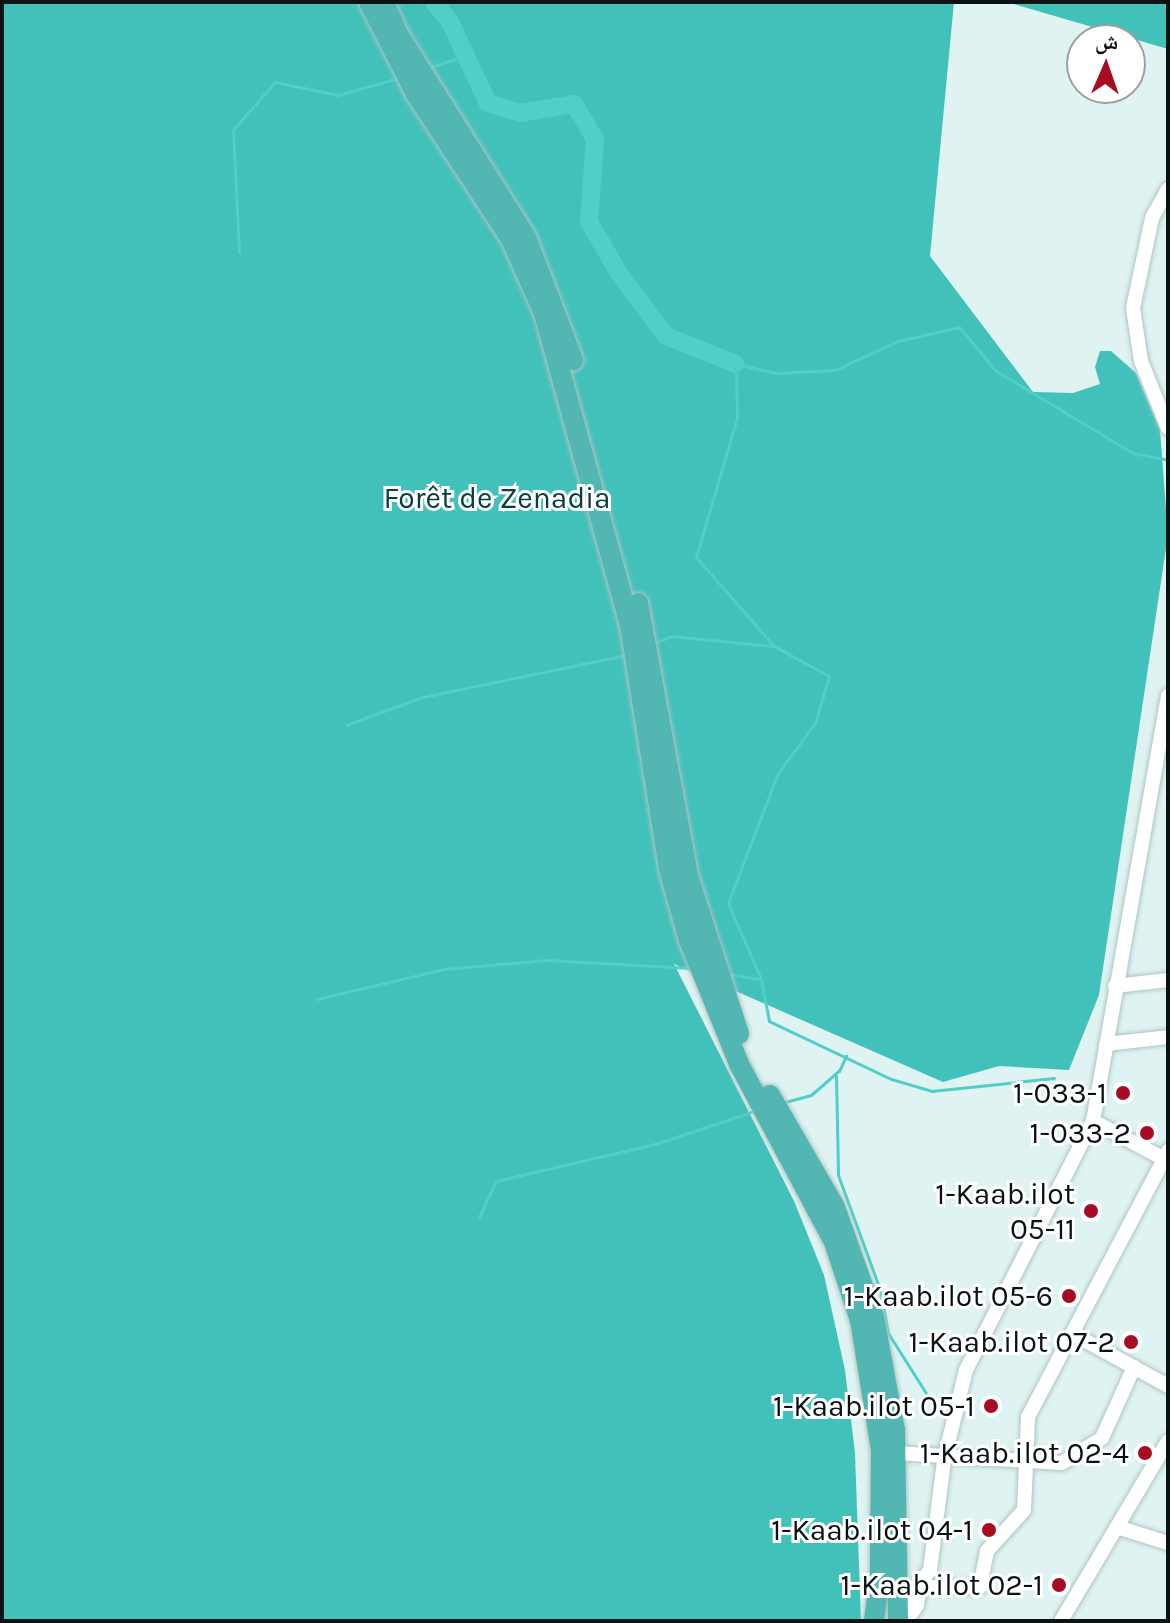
<!DOCTYPE html>
<meta charset="utf-8">
<style>
body{margin:0}
#map{position:relative;width:1170px;height:1623px;overflow:hidden;background:#dff4f2;font-family:Karla,"Noto Naskh Arabic",sans-serif}
div>[style]{position:absolute}
[style*='--x']{left:calc(var(--x)*1px);top:calc(var(--y)*1px);width:calc(var(--w)*1px);rotate:calc(var(--a)*1deg)}
.forest>*{inset:0;background:#42c1bb}
.stream>*{height:3px;margin:-1.5px;padding:0 1.5px;transform-origin:1.5px;border-radius:1.5px;background:#51cec7}
.river>*{height:18px;margin:-9px;padding:0 9px;transform-origin:9px;border-radius:9px;background:#51cec7}
.roads{filter:drop-shadow(0 0 2px #b0c4c3) drop-shadow(0 0 2px #b0c4c3)}
.minor>*{height:14px;margin:-7px;padding:0 7px;transform-origin:7px;border-radius:7px;background:#fff}
.highway>*{height:20px;margin:-10px;padding:0 10px;transform-origin:10px;border-radius:10px;background:#52b7b2}
.dots>*{width:22px;height:22px;translate:-50% -50%;box-sizing:border-box;border:4px solid #fff;border-radius:50%}
span{translate:-50% -50%;white-space:nowrap;text-align:center;line-height:1.15;-webkit-text-stroke:6px #fff;paint-order:stroke}
.park-label{font-size:30px;color:#07423f}
.poi-label{font-size:30px;color:#0b1212}
.right{translate:-100% -50%;text-align:right}
.frame{position:absolute;inset:0;border:4px solid #0b1212;pointer-events:none}
.north{position:absolute;left:1066px;top:24px;width:80px;height:80px;box-sizing:border-box;background:#fff;border:2px solid #9da0a0;border-radius:50%;rotate:2deg;font-size:22px;font-weight:700;line-height:32px;text-align:center;color:#0b1212}
.north::after{content:'';display:block;margin:auto;width:28px;height:36px;background:#a60d22;clip-path:polygon(50% 0,100% 100%,50% 72%,0 100%)}
</style>
<div id="map">
<div class="forest">
<div style="clip-path:polygon(2px 2px,954px 2px,930px 256px,1033px 392px,1073px 393px,1100px 384px,1095px 367px,1100px 351px,1111px 351px,1136px 373px,1160px 430px,1168px 535px,1099px 995px,1069px 1070px,999px 1066px,943px 1082px,674px 964px,794px 1201px,824px 1275px,845px 1370px,855px 1453px,861px 1621px,2px 1621px)"></div>
<div style="clip-path:polygon(1007px 2px,1168px 2px,1168px 49px)"></div>
</div>
<div class="stream">
<div style="--x:428;--y:68;--w:39;--a:-19"></div>
<div style="--x:239;--y:252;--w:122;--a:-92.8"></div>
<div style="--x:233;--y:130;--w:64;--a:-48.8"></div>
<div style="--x:275;--y:82;--w:64;--a:11.7"></div>
<div style="--x:338;--y:95;--w:62;--a:-15.8"></div>
<div style="--x:654;--y:643;--w:19;--a:-21"></div>
<div style="--x:672;--y:636;--w:101;--a:5.7"></div>
<div style="--x:346;--y:725;--w:82;--a:-20"></div>
<div style="--x:423;--y:697;--w:206;--a:-11.7"></div>
<div style="--x:728;--y:974;--w:32;--a:9"></div>
<div style="--x:317;--y:999;--w:130;--a:-13.3"></div>
<div style="--x:444;--y:969;--w:103;--a:-5"></div>
<div style="--x:547;--y:960;--w:145;--a:3.2"></div>
<div style="--x:836;--y:1076;--w:99;--a:88.8"></div>
<div style="--x:838;--y:1175;--w:122;--a:69.9"></div>
<div style="--x:880;--y:1290;--w:44;--a:79.5"></div>
<div style="--x:888;--y:1333;--w:71;--a:57.7"></div>
<div style="--x:1054;--y:1078;--w:123;--a:173.9"></div>
<div style="--x:932;--y:1091;--w:43;--a:-163.7"></div>
<div style="--x:891;--y:1079;--w:135;--a:-154.6"></div>
<div style="--x:769;--y:1021;--w:43;--a:-100.8"></div>
<div style="--x:761;--y:979;--w:83;--a:-113.5"></div>
<div style="--x:728;--y:903;--w:139;--a:-69"></div>
<div style="--x:778;--y:773;--w:62;--a:-53.5"></div>
<div style="--x:815;--y:723;--w:49;--a:-73.4"></div>
<div style="--x:829;--y:676;--w:63;--a:-151.4"></div>
<div style="--x:774;--y:646;--w:118;--a:-131.2"></div>
<div style="--x:696;--y:557;--w:145;--a:-73.6"></div>
<div style="--x:737;--y:418;--w:54;--a:-91.1"></div>
<div style="--x:736;--y:364;--w:42;--a:12.4"></div>
<div style="--x:777;--y:373;--w:58;--a:-3"></div>
<div style="--x:835;--y:370;--w:69;--a:-24.7"></div>
<div style="--x:898;--y:341;--w:63;--a:-12.9"></div>
<div style="--x:959;--y:327;--w:57;--a:49.9"></div>
<div style="--x:996;--y:371;--w:160;--a:30.9"></div>
<div style="--x:1133;--y:453;--w:36;--a:11"></div>
<div style="--x:785;--y:1102;--w:27;--a:-15"></div>
<div style="--x:811;--y:1095;--w:37;--a:-41"></div>
<div style="--x:839;--y:1071;--w:17;--a:-65"></div>
<div style="--x:479;--y:1217;--w:40;--a:-65"></div>
<div style="--x:496;--y:1181;--w:163;--a:-13.1"></div>
<div style="--x:655;--y:1144;--w:104;--a:-18.4"></div>
</div>
<div class="river">
<div style="--x:434;--y:2;--w:26;--a:51"></div>
<div style="--x:450;--y:22;--w:89;--a:64.9"></div>
<div style="--x:488;--y:103;--w:34;--a:17"></div>
<div style="--x:520;--y:113;--w:55;--a:-9.5"></div>
<div style="--x:574;--y:104;--w:41;--a:59"></div>
<div style="--x:595;--y:139;--w:83;--a:94.1"></div>
<div style="--x:589;--y:222;--w:61;--a:59.7"></div>
<div style="--x:620;--y:275;--w:76;--a:53"></div>
<div style="--x:666;--y:336;--w:75;--a:21.8"></div>
</div>
<div class="roads">
<div class="minor">
<div style="--x:1168;--y:189;--w:33;--a:119"></div>
<div style="--x:1152;--y:218;--w:92;--a:101.9"></div>
<div style="--x:1133;--y:308;--w:54;--a:81.4"></div>
<div style="--x:1141;--y:361;--w:72;--a:68.1"></div>
<div style="--x:1115;--y:986;--w:53;--a:-6.5"></div>
<div style="--x:1106;--y:1044;--w:62;--a:-6.4"></div>
<div style="--x:1093;--y:1121;--w:85;--a:28.1"></div>
<div style="--x:1073;--y:1334;--w:108;--a:28.7"></div>
<div style="--x:895;--y:1453;--w:167;--a:3.4"></div>
<div style="--x:1062;--y:1463;--w:47;--a:-32"></div>
<div style="--x:1102;--y:1438;--w:78;--a:-65.7"></div>
<div style="--x:1120;--y:1528;--w:50;--a:17.4"></div>
<div style="--x:920;--y:1587;--w:60;--a:0"></div>
<div style="--x:980;--y:1587;--w:37;--a:-79"></div>
<div style="--x:987;--y:1551;--w:55;--a:-47.9"></div>
<div style="--x:1024;--y:1510;--w:93;--a:-87.5"></div>
<div style="--x:1028;--y:1417;--w:301;--a:-62.2"></div>
<div style="--x:896;--y:1614;--w:56;--a:-52.3"></div>
<div style="--x:930;--y:1570;--w:111;--a:-82.7"></div>
<div style="--x:944;--y:1460;--w:93;--a:-76.3"></div>
<div style="--x:966;--y:1370;--w:280;--a:-63"></div>
<div style="--x:1093;--y:1121;--w:432;--a:-80"></div>
<div style="--x:906;--y:1621;--w:19;--a:-55"></div>
<div style="--x:917;--y:1605;--w:18;--a:-81"></div>
<div style="--x:1061;--y:1621;--w:209;--a:-59.3"></div>
</div>
<div class="highway">
<div style="--x:369;--y:2;--w:103;--a:62.9"></div>
<div style="--x:416;--y:94;--w:173;--a:56.8"></div>
<div style="--x:511;--y:239;--w:81;--a:66"></div>
<div style="--x:544;--y:313;--w:324;--a:74.6"></div>
<div style="--x:630;--y:625;--w:247;--a:80.9"></div>
<div style="--x:669;--y:869;--w:74;--a:74.3"></div>
<div style="--x:689;--y:940;--w:134;--a:68"></div>
<div style="--x:739;--y:1064;--w:202;--a:61.9"></div>
<div style="--x:834;--y:1242;--w:82;--a:71.6"></div>
<div style="--x:860;--y:1320;--w:131;--a:80.8"></div>
<div style="--x:881;--y:1449;--w:124;--a:90.5"></div>
<div style="--x:880;--y:1573;--w:48;--a:97.1"></div>
<div style="--x:384;--y:2;--w:35;--a:66"></div>
<div style="--x:398;--y:34;--w:240;--a:57.8"></div>
<div style="--x:526;--y:237;--w:132;--a:69.1"></div>
<div style="--x:638;--y:603;--w:278;--a:79.6"></div>
<div style="--x:688;--y:876;--w:166;--a:72.1"></div>
<div style="--x:770;--y:1095;--w:129;--a:59.9"></div>
<div style="--x:835;--y:1207;--w:117;--a:70.5"></div>
<div style="--x:874;--y:1317;--w:115;--a:79.5"></div>
<div style="--x:895;--y:1430;--w:190;--a:89.1"></div>
</div>
</div>
<div class="dots">
<div style="left:1123px;top:1093px;background:#a60d22"></div>
<div style="left:1147px;top:1133px;background:#a60d22"></div>
<div style="left:1091px;top:1211px;background:#a60d22"></div>
<div style="left:1069px;top:1296px;background:#a60d22"></div>
<div style="left:1131px;top:1342px;background:#a60d22"></div>
<div style="left:991px;top:1406px;background:#a60d22"></div>
<div style="left:1145px;top:1453px;background:#a60d22"></div>
<div style="left:989px;top:1530px;background:#a60d22"></div>
<div style="left:1059px;top:1585px;background:#a60d22"></div>
</div>
<div class="park-label">
<span style="left:497px;top:498px">Forêt de Zenadia</span>
</div>
<div class="poi-label">
<span class="right" style="left:1107px;top:1093px">1-033-1</span>
<span class="right" style="left:1131px;top:1133px">1-033-2</span>
<span class="right" style="left:1075px;top:1211px">1-Kaab.ilot<br>05-11</span>
<span class="right" style="left:1053px;top:1296px">1-Kaab.ilot 05-6</span>
<span class="right" style="left:1115px;top:1342px">1-Kaab.ilot 07-2</span>
<span class="right" style="left:975px;top:1406px">1-Kaab.ilot 05-1</span>
<span class="right" style="left:1129px;top:1453px">1-Kaab.ilot 02-4</span>
<span class="right" style="left:973px;top:1530px">1-Kaab.ilot 04-1</span>
<span class="right" style="left:1043px;top:1585px">1-Kaab.ilot 02-1</span>
</div>
<div class="frame"></div>
<div class="north">ش</div>
</div>
